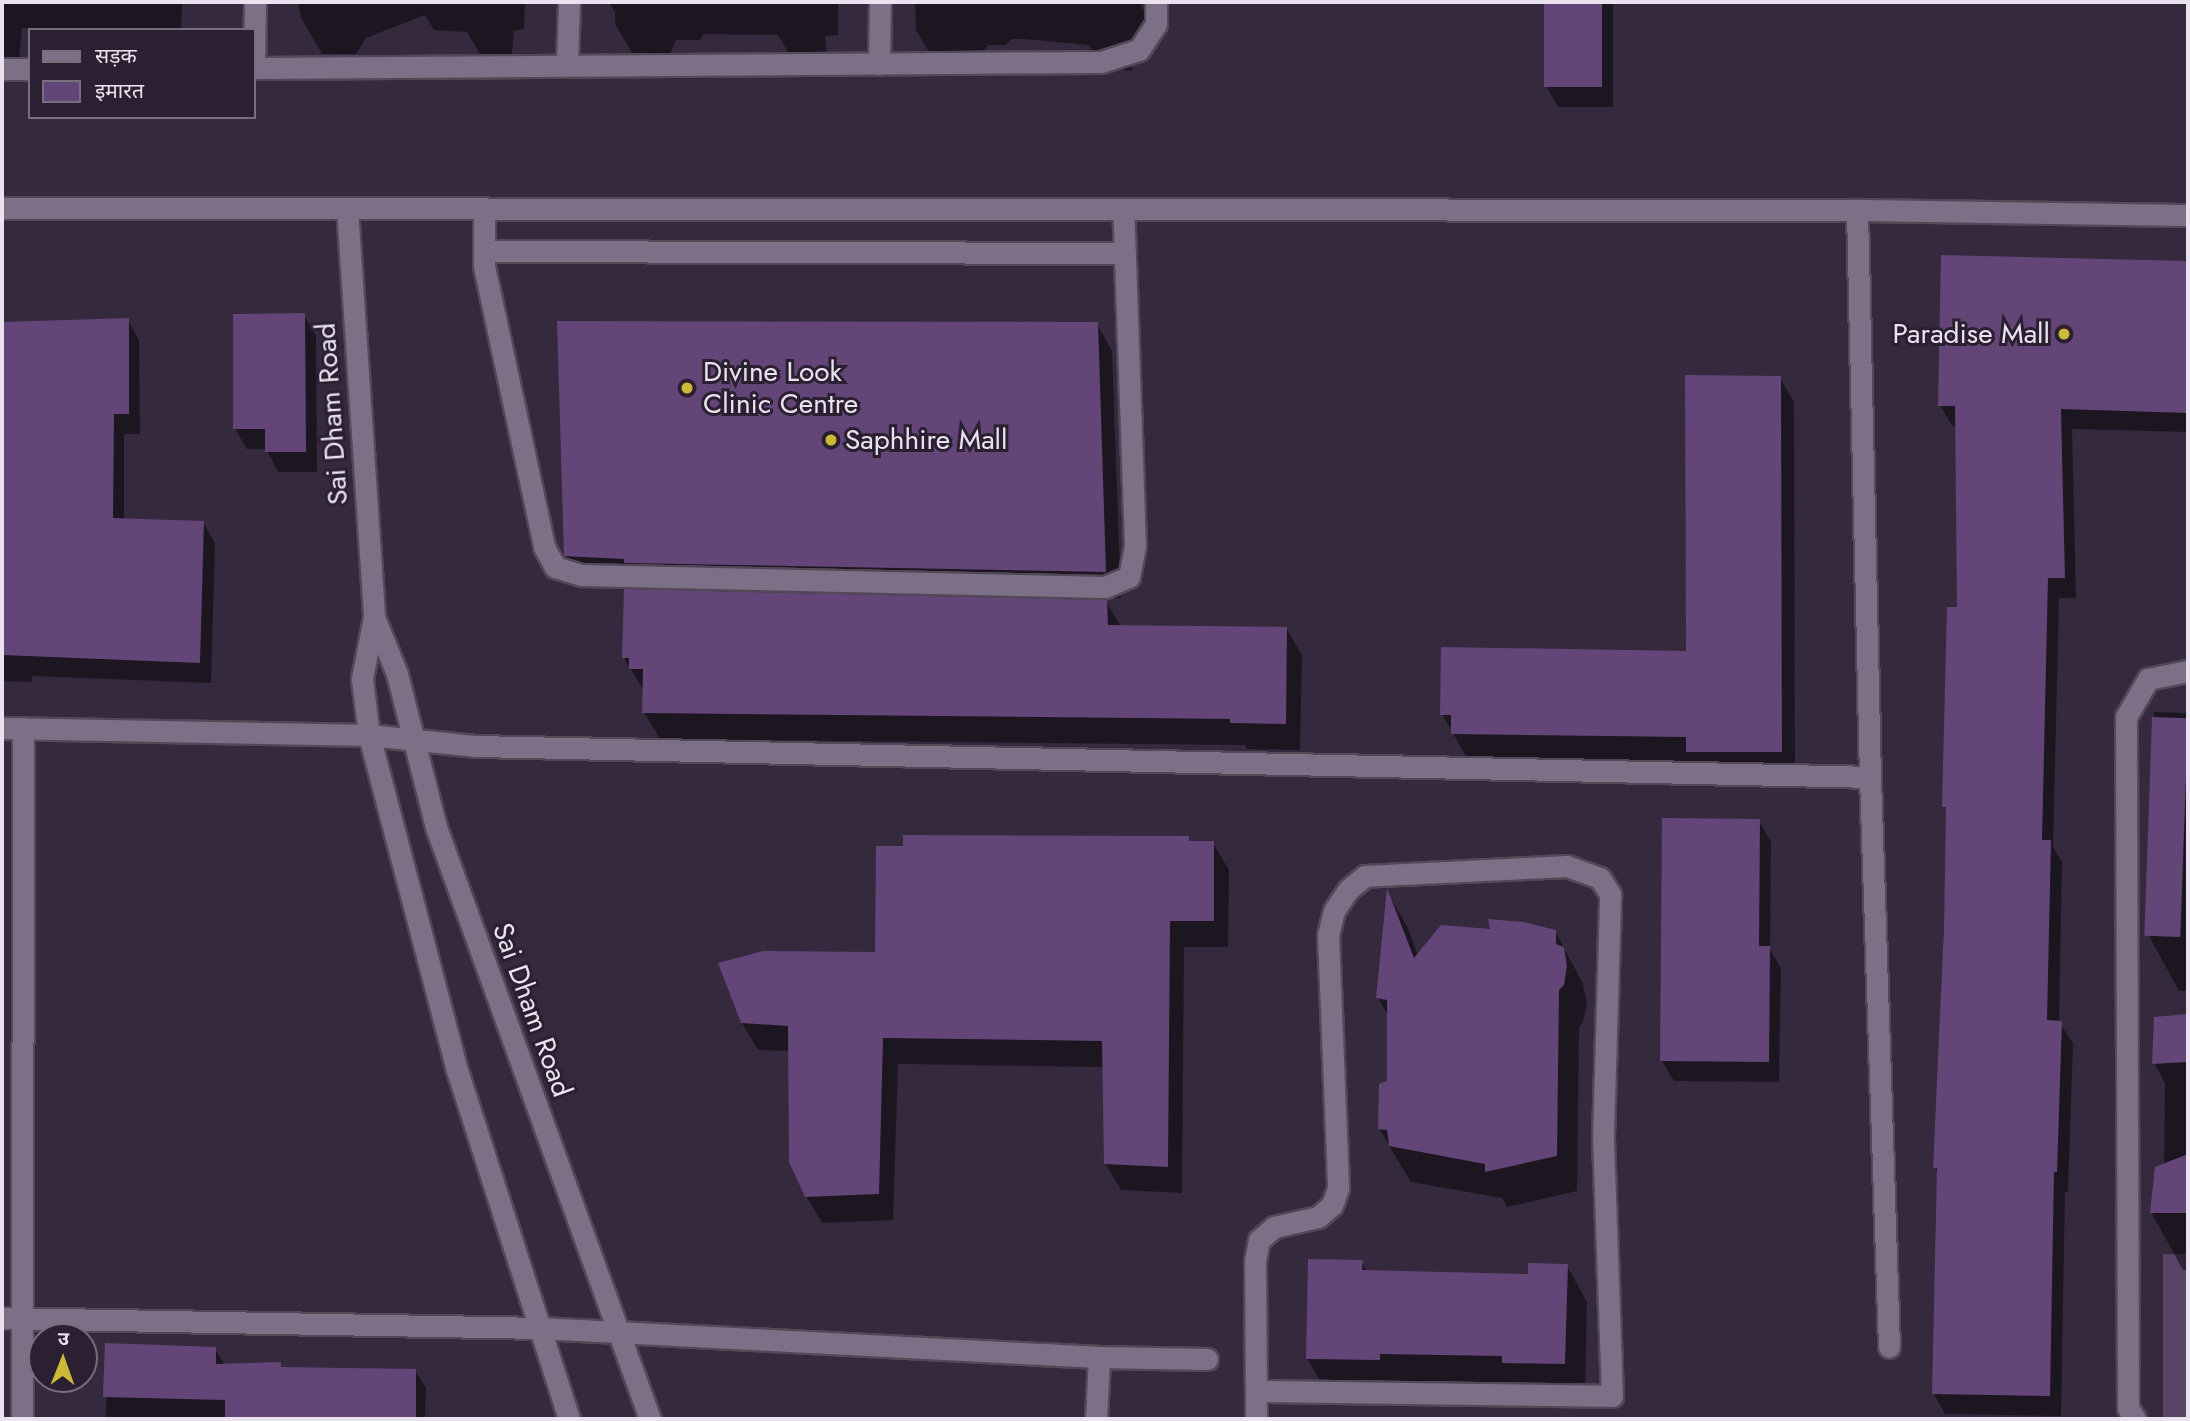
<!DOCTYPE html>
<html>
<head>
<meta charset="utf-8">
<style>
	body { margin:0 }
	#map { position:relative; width:2190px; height:1421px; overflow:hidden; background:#352a3d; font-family:Jost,"Noto Sans Devanagari",sans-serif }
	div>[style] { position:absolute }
	.green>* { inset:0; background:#584467; transform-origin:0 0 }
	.shadow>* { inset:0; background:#0007 }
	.building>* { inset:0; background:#634577; transform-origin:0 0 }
	.roads { filter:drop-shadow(2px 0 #524858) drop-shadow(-2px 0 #524858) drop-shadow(0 2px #524858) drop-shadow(0 -2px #524858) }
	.minor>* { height:21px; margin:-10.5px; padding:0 10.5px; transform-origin:10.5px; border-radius:10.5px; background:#7c7086 }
	.dots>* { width:19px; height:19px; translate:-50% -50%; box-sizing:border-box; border:4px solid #2b2032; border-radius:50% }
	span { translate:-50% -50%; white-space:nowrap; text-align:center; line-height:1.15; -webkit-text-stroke:6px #2b2032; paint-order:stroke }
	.poi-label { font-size:28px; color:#eae3ef }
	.right { translate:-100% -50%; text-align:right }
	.left { translate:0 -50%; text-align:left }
	.street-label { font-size:28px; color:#eae3ef }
	.frame { position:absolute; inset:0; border:4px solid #eae3ef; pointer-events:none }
	.legend { position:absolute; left:28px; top:28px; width:228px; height:91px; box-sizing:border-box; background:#2b2032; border:2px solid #776e7e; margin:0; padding:9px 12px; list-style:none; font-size:21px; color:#eae3ef }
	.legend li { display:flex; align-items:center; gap:14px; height:35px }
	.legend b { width:35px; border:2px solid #776e7e }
	.north { position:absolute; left:28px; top:1323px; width:70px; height:70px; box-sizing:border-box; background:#2b2032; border:2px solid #776e7e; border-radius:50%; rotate:1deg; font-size:19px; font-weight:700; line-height:28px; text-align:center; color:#eae3ef }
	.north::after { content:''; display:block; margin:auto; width:24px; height:32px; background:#cdb938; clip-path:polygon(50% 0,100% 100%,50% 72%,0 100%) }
</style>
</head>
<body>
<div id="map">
	<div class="green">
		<div style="left:2163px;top:1254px;width:25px;height:165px"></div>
	</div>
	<div class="shadow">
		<div style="clip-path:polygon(2px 2px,182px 2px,181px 30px,22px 28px,19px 61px,2px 61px)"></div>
		<div style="clip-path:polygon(298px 2px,525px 2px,524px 29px,514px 31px,512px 55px,480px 54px,467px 32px,434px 30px,425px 15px,366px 38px,356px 54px,322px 54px,301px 18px)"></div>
		<div style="clip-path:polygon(609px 2px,838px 2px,838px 35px,825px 36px,827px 56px,791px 57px,778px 35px,704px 34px,700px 40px,676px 40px,667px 61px,636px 60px,615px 24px,615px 12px)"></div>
		<div style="clip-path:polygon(915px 2px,1139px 2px,1147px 16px,1146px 46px,1131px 44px,1132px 71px,1102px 68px,1089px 45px,1024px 39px,1011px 39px,1006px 45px,988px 45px,973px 66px,937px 66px,916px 30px)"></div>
		<div style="clip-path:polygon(1546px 2px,1613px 2px,1613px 107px,1558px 107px,1546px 86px)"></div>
		<div style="clip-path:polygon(1943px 257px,2188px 263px,2188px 432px,2072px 429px,2076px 598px,2059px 598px,2053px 847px,2062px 862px,2059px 1022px,2073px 1043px,2068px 1192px,2065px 1192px,2061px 1416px,1945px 1414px,1934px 1394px,1939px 1174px,1935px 1167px,1948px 813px,1944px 806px,1959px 609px,1957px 426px,1952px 426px,1940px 405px)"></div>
		<div style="clip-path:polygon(304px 315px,316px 336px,317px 472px,278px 472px,266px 449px,247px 449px,235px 429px)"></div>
		<div style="clip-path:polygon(128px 320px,139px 340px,140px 434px,124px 434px,124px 520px,203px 522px,215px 543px,211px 683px,32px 676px,32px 682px,2px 681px,2px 325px)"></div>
		<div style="clip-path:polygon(1097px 324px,1112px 351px,1121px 598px,1104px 598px,1121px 627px,1286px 628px,1302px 655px,1300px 750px,1247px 749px,1245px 745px,660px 739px,644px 712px,644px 691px,624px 658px,643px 591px,639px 585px,580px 580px,564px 553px)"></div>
		<div style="clip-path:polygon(1780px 378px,1794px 402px,1795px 775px,1702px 776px,1694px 761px,1467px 758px,1442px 714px,1688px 652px)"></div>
		<div style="clip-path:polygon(2154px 712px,2188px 713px,2188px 991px,2179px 991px,2149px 936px)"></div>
		<div style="clip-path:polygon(1759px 821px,1771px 842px,1770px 950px,1781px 968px,1779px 1082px,1674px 1081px,1662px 1061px)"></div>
		<div style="clip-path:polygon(1188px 838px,1191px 843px,1213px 843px,1229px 870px,1228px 947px,1184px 947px,1182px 1193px,1121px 1190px,1106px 1164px,1104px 1067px,898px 1064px,893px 1220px,822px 1223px,806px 1196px,790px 1051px,758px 1050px,742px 1023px,877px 954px)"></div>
		<div style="clip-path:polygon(1388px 894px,1407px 926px,1418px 956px,1492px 930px,1555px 931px,1583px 984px,1587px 1003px,1583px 1022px,1579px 1027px,1577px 1191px,1507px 1207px,1502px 1198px,1411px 1182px,1400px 1164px,1379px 1128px,1388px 1082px,1389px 1017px,1378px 998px)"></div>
		<div style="clip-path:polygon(2188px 1015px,2188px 1270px,2183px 1270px,2151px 1212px,2164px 1166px,2165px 1083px,2154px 1063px,2156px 1019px)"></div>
		<div style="clip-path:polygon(1362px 1262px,1367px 1272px,1530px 1275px,1567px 1266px,1587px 1302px,1585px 1399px,1328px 1394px,1307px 1358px)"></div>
		<div style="clip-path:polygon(107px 1345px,215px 1349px,225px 1365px,280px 1364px,283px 1368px,415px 1371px,426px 1388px,425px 1419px,106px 1419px)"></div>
	</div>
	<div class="building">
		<div style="left:1544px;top:2px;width:58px;height:85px"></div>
		<div style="clip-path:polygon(1941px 255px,2188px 261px,2188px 413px,2061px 409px,2065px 578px,2048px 578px,2042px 840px,2051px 840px,2047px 1020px,2062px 1021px,2057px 1172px,2054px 1172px,2050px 1396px,1932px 1394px,1937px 1168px,1933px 1168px,1944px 926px,1946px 807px,1942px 807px,1947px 607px,1957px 607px,1955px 406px,1938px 406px)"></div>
		<div style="clip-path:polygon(305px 313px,306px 452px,265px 452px,265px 429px,233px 429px,233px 314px)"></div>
		<div style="clip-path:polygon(129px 318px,129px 414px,114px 414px,113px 518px,204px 521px,200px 663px,2px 655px,2px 322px)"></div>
		<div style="clip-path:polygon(557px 321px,1098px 322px,1106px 572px,624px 563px,624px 559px,564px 556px)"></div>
		<div style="clip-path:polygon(1685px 375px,1781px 376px,1782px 752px,1686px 752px,1686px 737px,1451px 734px,1451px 715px,1440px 715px,1441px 647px,1686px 651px)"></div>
		<div style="clip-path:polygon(624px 589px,1107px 600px,1108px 625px,1287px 627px,1286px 724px,1230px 723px,1230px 719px,642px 713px,643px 669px,629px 669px,629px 658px,622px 658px)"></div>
		<div style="left:2152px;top:717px;width:36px;height:219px;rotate:2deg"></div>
		<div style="clip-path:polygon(1662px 818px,1760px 819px,1759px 946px,1770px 946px,1769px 1062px,1660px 1061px)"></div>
		<div style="clip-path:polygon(903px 835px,1189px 836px,1189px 841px,1214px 841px,1214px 921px,1170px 921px,1168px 1167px,1104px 1164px,1102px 1041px,883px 1038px,879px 1194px,805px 1197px,789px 1162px,788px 1026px,741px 1023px,718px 963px,763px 951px,875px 952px,876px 846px,903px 846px)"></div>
		<div style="clip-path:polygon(1387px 888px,1414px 958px,1441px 925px,1490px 929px,1488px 919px,1523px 922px,1556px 930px,1556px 944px,1564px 947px,1567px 966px,1564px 985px,1559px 990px,1557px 1156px,1485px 1172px,1485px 1164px,1389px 1146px,1387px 1130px,1378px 1129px,1379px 1084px,1387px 1081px,1387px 1000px,1376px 998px)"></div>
		<div style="clip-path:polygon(2188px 1014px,2188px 1062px,2152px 1064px,2154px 1017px)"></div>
		<div style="clip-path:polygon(2188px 1154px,2188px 1213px,2150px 1213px,2155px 1167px)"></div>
		<div style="clip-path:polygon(1308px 1259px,1363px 1260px,1362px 1270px,1528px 1274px,1528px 1263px,1568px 1264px,1565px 1364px,1502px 1363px,1502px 1356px,1380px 1354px,1380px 1360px,1306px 1359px)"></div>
		<div style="clip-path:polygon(105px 1343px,216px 1347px,216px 1364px,281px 1362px,281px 1367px,416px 1369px,416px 1419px,225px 1419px,225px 1400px,103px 1397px)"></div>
	</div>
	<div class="roads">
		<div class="minor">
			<div style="left:567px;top:63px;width:61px;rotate:-88.1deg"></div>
			<div style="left:879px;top:64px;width:62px;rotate:-89.1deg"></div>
			<div style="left:254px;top:68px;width:847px;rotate:-0.41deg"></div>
			<div style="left:1101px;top:62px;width:40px;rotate:-18deg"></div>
			<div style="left:1139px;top:50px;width:31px;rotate:-57deg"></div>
			<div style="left:1156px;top:24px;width:22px;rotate:-90deg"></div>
			<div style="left:254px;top:68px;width:66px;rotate:-89.1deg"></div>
			<div style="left:2px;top:69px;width:28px"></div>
			<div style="left:2px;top:208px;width:1855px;rotate:0.06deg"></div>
			<div style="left:1857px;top:210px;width:331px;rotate:0.9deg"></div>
			<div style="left:347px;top:208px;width:410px;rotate:86.2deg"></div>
			<div style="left:374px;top:617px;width:63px;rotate:101deg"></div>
			<div style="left:362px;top:679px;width:56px;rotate:82.9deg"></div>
			<div style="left:369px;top:735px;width:346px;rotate:75.3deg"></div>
			<div style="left:457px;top:1070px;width:367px;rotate:72.2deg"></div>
			<div style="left:484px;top:208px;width:58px;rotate:90deg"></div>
			<div style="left:484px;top:266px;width:287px;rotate:77.9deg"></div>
			<div style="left:544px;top:547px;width:23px;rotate:61deg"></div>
			<div style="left:555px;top:567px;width:28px;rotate:17deg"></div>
			<div style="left:582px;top:575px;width:523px;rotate:1.31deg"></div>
			<div style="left:1105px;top:587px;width:26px;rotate:-23deg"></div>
			<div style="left:1129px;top:577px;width:33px;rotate:-79deg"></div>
			<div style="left:1135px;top:545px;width:336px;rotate:-92deg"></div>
			<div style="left:1857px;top:210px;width:567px;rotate:88.69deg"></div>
			<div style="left:1870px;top:777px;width:570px;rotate:88.09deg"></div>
			<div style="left:484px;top:251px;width:641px;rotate:0.18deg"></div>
			<div style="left:374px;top:617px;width:61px;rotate:68deg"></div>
			<div style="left:397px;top:674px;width:158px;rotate:75.7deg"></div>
			<div style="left:436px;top:827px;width:629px;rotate:70.13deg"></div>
			<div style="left:2px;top:728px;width:367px;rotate:1.1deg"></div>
			<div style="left:369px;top:735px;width:108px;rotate:5.9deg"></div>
			<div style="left:476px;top:746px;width:1394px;rotate:1.27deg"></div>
			<div style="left:2px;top:1318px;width:538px;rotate:1.06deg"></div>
			<div style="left:540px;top:1328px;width:560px;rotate:2.97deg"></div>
			<div style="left:1099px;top:1357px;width:108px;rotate:1.1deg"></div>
			<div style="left:1256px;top:1391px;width:356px;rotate:0.8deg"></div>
			<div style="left:1612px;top:1396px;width:259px;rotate:-92deg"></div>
			<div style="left:1603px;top:1137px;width:243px;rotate:-88.3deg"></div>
			<div style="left:1610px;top:894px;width:19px;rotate:-122deg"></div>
			<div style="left:1600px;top:878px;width:35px;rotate:-160deg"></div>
			<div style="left:1567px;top:866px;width:202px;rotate:177.2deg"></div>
			<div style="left:1365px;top:876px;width:22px;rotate:141deg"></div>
			<div style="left:1348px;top:890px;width:25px;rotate:124deg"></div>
			<div style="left:1334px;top:911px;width:25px;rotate:104deg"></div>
			<div style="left:1328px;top:935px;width:253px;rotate:87.7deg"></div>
			<div style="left:1338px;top:1188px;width:18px;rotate:109deg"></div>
			<div style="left:1332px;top:1205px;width:18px;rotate:139deg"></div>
			<div style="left:1318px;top:1217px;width:45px;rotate:167.2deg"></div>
			<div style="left:1274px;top:1227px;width:20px;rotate:139deg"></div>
			<div style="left:1259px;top:1240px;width:20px;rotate:101deg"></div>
			<div style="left:1255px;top:1260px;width:131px;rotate:89.6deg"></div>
			<div style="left:1256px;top:1391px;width:28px;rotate:90deg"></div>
			<div style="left:22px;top:1419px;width:691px;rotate:-89.92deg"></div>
			<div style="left:1096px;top:1419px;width:62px;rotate:-87.2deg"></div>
			<div style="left:2135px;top:1419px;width:13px;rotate:-122deg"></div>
			<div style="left:2128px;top:1408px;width:691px;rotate:-90.17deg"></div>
			<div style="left:2126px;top:717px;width:44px;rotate:-59.9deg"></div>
			<div style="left:2148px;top:679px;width:41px;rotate:-11.3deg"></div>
		</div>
	</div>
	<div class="dots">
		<div style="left:2064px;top:334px;background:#cdb938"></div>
		<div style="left:687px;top:388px;background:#cdb938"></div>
		<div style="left:831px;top:440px;background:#cdb938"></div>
	</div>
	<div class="poi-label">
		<span class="right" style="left:2050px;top:334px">Paradise Mall</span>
		<span class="left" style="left:703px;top:388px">Divine Look<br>Clinic Centre</span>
		<span class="left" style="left:845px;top:440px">Saphhire Mall</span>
	</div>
	<div class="street-label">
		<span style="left:332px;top:414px;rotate:-94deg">Sai Dham Road</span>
		<span style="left:532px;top:1010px;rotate:70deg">Sai Dham Road</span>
	</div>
	<div class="frame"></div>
	<ul class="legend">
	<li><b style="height:9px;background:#7c7086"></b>सड़क</li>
	<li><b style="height:19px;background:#634577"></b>इमारत</li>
	</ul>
	<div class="north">उ</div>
</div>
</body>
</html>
